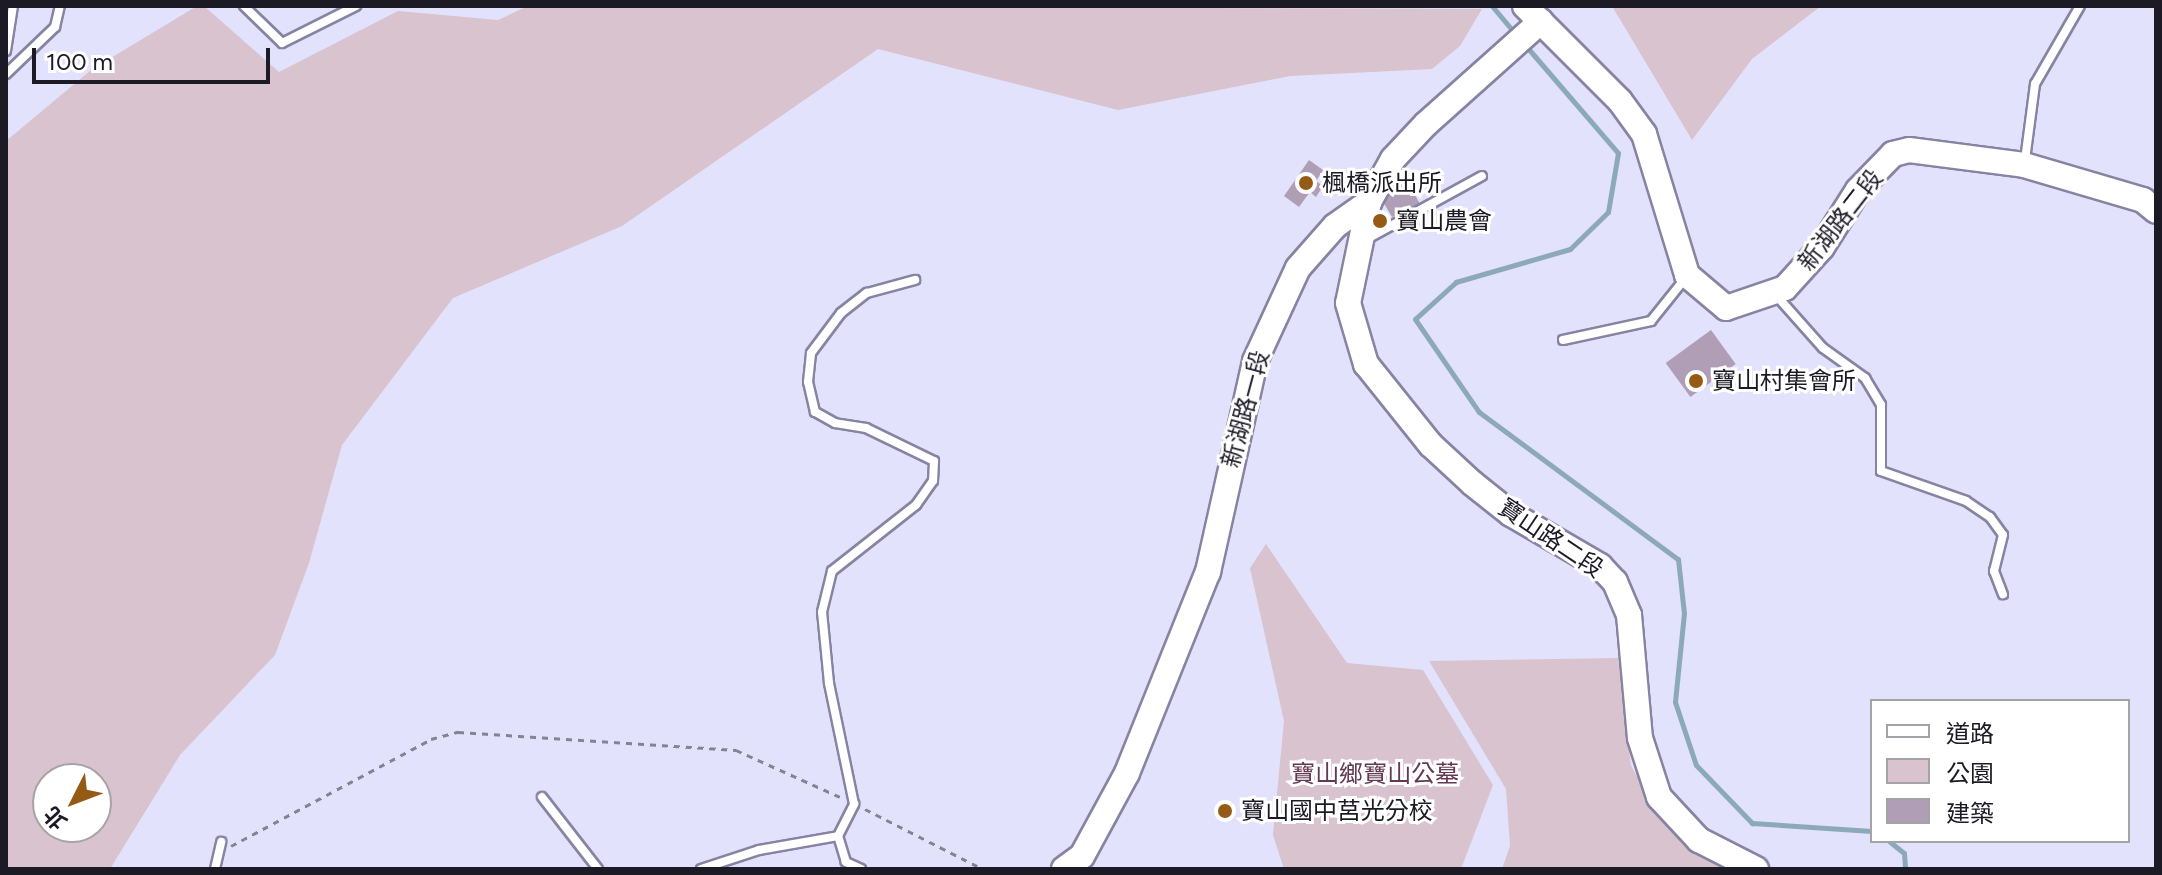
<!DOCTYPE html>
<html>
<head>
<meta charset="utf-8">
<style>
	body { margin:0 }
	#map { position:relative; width:2162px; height:875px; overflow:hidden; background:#e3e2fc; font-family:Figtree,"Noto Sans TC",sans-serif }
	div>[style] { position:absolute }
	.green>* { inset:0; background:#d8c3ce }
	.stream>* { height:5px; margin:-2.5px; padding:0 2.5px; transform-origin:2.5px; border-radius:2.5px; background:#8ca9ba }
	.building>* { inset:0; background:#b09eb7; transform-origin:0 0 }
	.path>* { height:3px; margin-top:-1.5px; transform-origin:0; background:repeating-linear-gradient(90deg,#848395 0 6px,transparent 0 12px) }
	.roads { filter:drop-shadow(2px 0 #8684a2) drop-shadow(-2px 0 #8684a2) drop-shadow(0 2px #8684a2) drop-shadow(0 -2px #8684a2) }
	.lane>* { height:8px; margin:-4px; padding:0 4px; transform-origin:4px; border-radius:4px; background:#fff }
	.secondary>* { height:24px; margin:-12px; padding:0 12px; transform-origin:12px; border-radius:12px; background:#fff }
	.dots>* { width:22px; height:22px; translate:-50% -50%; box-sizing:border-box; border:4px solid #fff; border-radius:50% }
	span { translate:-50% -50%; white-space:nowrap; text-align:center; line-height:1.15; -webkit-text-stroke:6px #fff; paint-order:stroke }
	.poi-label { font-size:24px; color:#1b1a25 }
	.left { translate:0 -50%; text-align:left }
	.street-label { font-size:24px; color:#1b1a25 }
	.park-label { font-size:24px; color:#633953 }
	.frame { position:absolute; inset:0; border:8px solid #1b1a25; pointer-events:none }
	.legend { position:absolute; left:1870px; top:699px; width:260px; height:144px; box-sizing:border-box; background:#fff; border:2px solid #a4a3a8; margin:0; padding:10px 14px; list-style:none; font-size:24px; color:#1b1a25 }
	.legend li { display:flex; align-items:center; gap:16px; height:40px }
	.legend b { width:40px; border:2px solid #a4a3a8 }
	.north { position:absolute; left:32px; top:763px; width:80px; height:80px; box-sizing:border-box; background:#fff; border:2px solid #a4a3a8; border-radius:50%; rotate:228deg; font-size:22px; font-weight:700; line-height:32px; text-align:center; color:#1b1a25 }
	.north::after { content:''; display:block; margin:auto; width:28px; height:36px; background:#945a16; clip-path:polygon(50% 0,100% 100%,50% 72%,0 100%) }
	.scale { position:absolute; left:32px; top:48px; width:238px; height:36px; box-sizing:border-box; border:4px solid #1b1a25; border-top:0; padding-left:10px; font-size:24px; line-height:28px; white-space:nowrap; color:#1b1a25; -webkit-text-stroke:6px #fff; paint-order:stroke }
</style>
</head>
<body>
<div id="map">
	<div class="green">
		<div style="clip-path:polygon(evenodd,197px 6px,204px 6px,279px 72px,398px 11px,498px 20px,528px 6px,1482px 9px,1460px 46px,1432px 69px,1290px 76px,1118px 110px,878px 49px,622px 226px,453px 298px,342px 445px,309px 563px,275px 655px,180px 755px,110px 869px,6px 869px,6px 141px,91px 70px,197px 6px,48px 779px,96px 779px,96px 827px,48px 827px,48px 779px)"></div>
		<div style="clip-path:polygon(1612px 6px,1821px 6px,1752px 59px,1692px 140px)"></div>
		<div style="clip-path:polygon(1266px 544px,1347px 663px,1423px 670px,1493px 785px,1461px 869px,1284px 869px,1273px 835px,1284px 721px,1250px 568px)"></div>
		<div style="clip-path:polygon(1619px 658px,1631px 766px,1668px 827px,1725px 869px,1502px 869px,1510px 846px,1506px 789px,1429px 661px)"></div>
	</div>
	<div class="stream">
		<div style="left:1492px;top:6px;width:39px;rotate:50deg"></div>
		<div style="left:1526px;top:46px;width:141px;rotate:49.3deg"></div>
		<div style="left:1618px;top:153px;width:60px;rotate:99.6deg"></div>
		<div style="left:1608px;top:212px;width:53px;rotate:135.8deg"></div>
		<div style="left:1570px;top:249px;width:119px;rotate:163.9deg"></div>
		<div style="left:1456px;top:282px;width:55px;rotate:137.9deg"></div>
		<div style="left:1415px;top:319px;width:113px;rotate:55.5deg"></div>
		<div style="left:1479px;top:412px;width:247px;rotate:36.5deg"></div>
		<div style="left:1678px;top:559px;width:54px;rotate:83.7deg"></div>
		<div style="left:1684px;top:613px;width:89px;rotate:95.8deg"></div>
		<div style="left:1675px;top:702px;width:66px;rotate:71.6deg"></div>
		<div style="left:1696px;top:765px;width:81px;rotate:46deg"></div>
		<div style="left:1752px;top:823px;width:120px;rotate:3.8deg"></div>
		<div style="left:1889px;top:841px;width:19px;rotate:39deg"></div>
		<div style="left:1904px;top:853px;width:16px;rotate:86deg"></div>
	</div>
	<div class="building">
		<div style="clip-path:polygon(1309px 160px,1323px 170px,1316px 181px,1323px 186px,1316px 197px,1310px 192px,1299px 207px,1284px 196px)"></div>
		<div style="clip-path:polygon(1408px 182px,1420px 204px,1392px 217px,1382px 200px,1388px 190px)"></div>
		<div style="left:1711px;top:330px;width:42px;height:56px;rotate:54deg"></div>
	</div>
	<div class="path">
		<div style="left:865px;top:809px;width:132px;rotate:27deg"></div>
		<div style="left:231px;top:846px;width:227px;rotate:-28.1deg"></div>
		<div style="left:431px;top:739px;width:28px;rotate:-15deg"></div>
		<div style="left:458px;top:732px;width:279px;rotate:3.7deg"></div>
		<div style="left:736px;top:750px;width:114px;rotate:24.3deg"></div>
	</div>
	<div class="roads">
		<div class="lane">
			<div style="left:244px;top:6px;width:53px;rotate:44.2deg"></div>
			<div style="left:282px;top:43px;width:83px;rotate:-26.6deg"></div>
			<div style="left:6px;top:51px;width:46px;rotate:-81.2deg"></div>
			<div style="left:6px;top:74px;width:68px;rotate:-43.8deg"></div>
			<div style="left:55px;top:27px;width:22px;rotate:-77deg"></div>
			<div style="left:2025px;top:160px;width:77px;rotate:-82.5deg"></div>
			<div style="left:2035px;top:84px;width:90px;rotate:-60deg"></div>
			<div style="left:1367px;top:239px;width:131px;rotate:-28.7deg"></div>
			<div style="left:1775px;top:294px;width:72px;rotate:48.4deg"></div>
			<div style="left:1823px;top:348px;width:52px;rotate:35.5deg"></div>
			<div style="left:1865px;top:378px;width:31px;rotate:59deg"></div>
			<div style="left:1881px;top:405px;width:66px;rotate:90deg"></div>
			<div style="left:1881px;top:471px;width:90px;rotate:19.4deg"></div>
			<div style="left:1966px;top:501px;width:29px;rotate:34deg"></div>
			<div style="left:1990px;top:517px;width:22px;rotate:54deg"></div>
			<div style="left:2003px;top:535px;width:37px;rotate:104deg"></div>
			<div style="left:1994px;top:571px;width:25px;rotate:69deg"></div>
			<div style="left:1563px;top:340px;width:90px;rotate:-12.2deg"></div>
			<div style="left:1651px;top:321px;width:58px;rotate:-51.3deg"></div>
			<div style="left:542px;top:797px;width:91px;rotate:52.1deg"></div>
			<div style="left:215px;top:869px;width:28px;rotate:-77deg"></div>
			<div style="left:701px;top:869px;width:61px;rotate:-18.1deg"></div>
			<div style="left:759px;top:850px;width:80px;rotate:-10deg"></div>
			<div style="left:861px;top:869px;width:17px;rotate:-155deg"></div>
			<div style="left:846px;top:862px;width:27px;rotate:-107deg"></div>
			<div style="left:838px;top:836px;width:36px;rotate:-63deg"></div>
			<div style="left:854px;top:804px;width:124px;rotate:-101.7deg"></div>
			<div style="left:829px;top:683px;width:71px;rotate:-95.6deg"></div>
			<div style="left:822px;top:612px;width:42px;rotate:-76.3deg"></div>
			<div style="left:832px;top:571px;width:107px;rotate:-38.2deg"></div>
			<div style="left:916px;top:505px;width:29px;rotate:-55deg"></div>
			<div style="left:933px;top:481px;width:20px;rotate:-87deg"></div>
			<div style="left:934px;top:461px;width:76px;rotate:-154.1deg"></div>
			<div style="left:866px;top:428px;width:31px;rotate:-171deg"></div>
			<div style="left:835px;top:423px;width:23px;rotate:-151deg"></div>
			<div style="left:815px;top:412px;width:31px;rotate:-103deg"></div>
			<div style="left:808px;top:382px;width:29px;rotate:-84deg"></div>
			<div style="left:811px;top:353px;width:50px;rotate:-53.1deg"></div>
			<div style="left:841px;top:313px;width:33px;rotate:-38deg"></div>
			<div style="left:867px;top:293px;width:50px;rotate:-15.2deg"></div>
		</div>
		<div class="secondary">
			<div style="left:1525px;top:6px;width:134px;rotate:45deg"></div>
			<div style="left:1620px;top:101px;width:41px;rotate:54deg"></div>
			<div style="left:1644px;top:134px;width:147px;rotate:73deg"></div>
			<div style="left:1687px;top:275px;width:51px;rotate:40.2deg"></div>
			<div style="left:1726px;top:308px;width:62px;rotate:-18.7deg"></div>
			<div style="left:1785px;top:288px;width:55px;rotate:-47.9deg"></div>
			<div style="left:1822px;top:247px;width:67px;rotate:-57.7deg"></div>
			<div style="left:1858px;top:190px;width:50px;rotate:-45.8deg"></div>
			<div style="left:1893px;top:154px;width:16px;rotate:-14deg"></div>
			<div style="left:1909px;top:150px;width:116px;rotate:7.4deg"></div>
			<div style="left:2024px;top:165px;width:124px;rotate:16.4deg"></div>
			<div style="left:2143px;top:200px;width:17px;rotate:40deg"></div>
			<div style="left:1369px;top:202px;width:103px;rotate:101.7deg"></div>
			<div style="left:1348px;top:303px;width:64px;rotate:73.6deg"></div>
			<div style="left:1366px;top:364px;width:104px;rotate:51.3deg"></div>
			<div style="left:1431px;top:445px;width:56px;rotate:42.8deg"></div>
			<div style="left:1472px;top:483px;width:50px;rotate:38.5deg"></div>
			<div style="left:1511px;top:514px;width:103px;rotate:30.3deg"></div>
			<div style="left:1600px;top:566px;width:22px;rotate:47deg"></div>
			<div style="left:1615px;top:582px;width:36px;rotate:67deg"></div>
			<div style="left:1629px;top:615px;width:123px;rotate:84.9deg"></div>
			<div style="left:1640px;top:738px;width:62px;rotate:72.1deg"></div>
			<div style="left:1659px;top:797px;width:59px;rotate:47.1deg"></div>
			<div style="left:1699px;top:840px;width:64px;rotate:27deg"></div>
			<div style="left:1064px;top:869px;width:22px;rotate:-36deg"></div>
			<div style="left:1082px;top:856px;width:94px;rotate:-61.5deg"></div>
			<div style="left:1127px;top:773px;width:217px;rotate:-68.1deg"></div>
			<div style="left:1208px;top:572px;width:216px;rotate:-77.4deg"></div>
			<div style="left:1255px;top:361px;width:102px;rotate:-65.2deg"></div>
			<div style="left:1298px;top:268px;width:56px;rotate:-48.6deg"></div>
			<div style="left:1335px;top:226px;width:42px;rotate:-35.2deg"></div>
			<div style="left:1369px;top:202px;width:49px;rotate:-60.8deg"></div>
			<div style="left:1393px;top:159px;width:48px;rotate:-46.7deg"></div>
			<div style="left:1426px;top:124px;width:154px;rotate:-41.8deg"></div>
		</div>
	</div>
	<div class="dots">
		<div style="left:1306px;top:183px;background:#945a16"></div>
		<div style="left:1380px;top:221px;background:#945a16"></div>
		<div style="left:1696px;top:381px;background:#945a16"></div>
		<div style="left:1225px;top:811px;background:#945a16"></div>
	</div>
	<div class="poi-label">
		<span class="left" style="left:1322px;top:183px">楓橋派出所</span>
		<span class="left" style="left:1396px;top:221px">寶山農會</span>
		<span class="left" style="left:1712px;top:381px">寶山村集會所</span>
		<span class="left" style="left:1241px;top:811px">寶山國中莒光分校</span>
	</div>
	<div class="street-label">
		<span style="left:1840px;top:220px;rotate:-52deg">新湖路二段</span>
		<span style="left:1245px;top:409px;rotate:-75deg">新湖路一段</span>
		<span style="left:1551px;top:538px;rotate:34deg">寶山路二段</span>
	</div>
	<div class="park-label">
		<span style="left:1375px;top:774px">寶山鄉寶山公墓</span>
	</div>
	<div class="frame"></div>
	<ul class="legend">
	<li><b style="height:10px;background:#fff"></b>道路</li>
	<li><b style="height:22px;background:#d8c3ce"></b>公園</li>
	<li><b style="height:22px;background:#b09eb7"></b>建築</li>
	</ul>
	<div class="north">北</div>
	<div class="scale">100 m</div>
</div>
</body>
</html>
